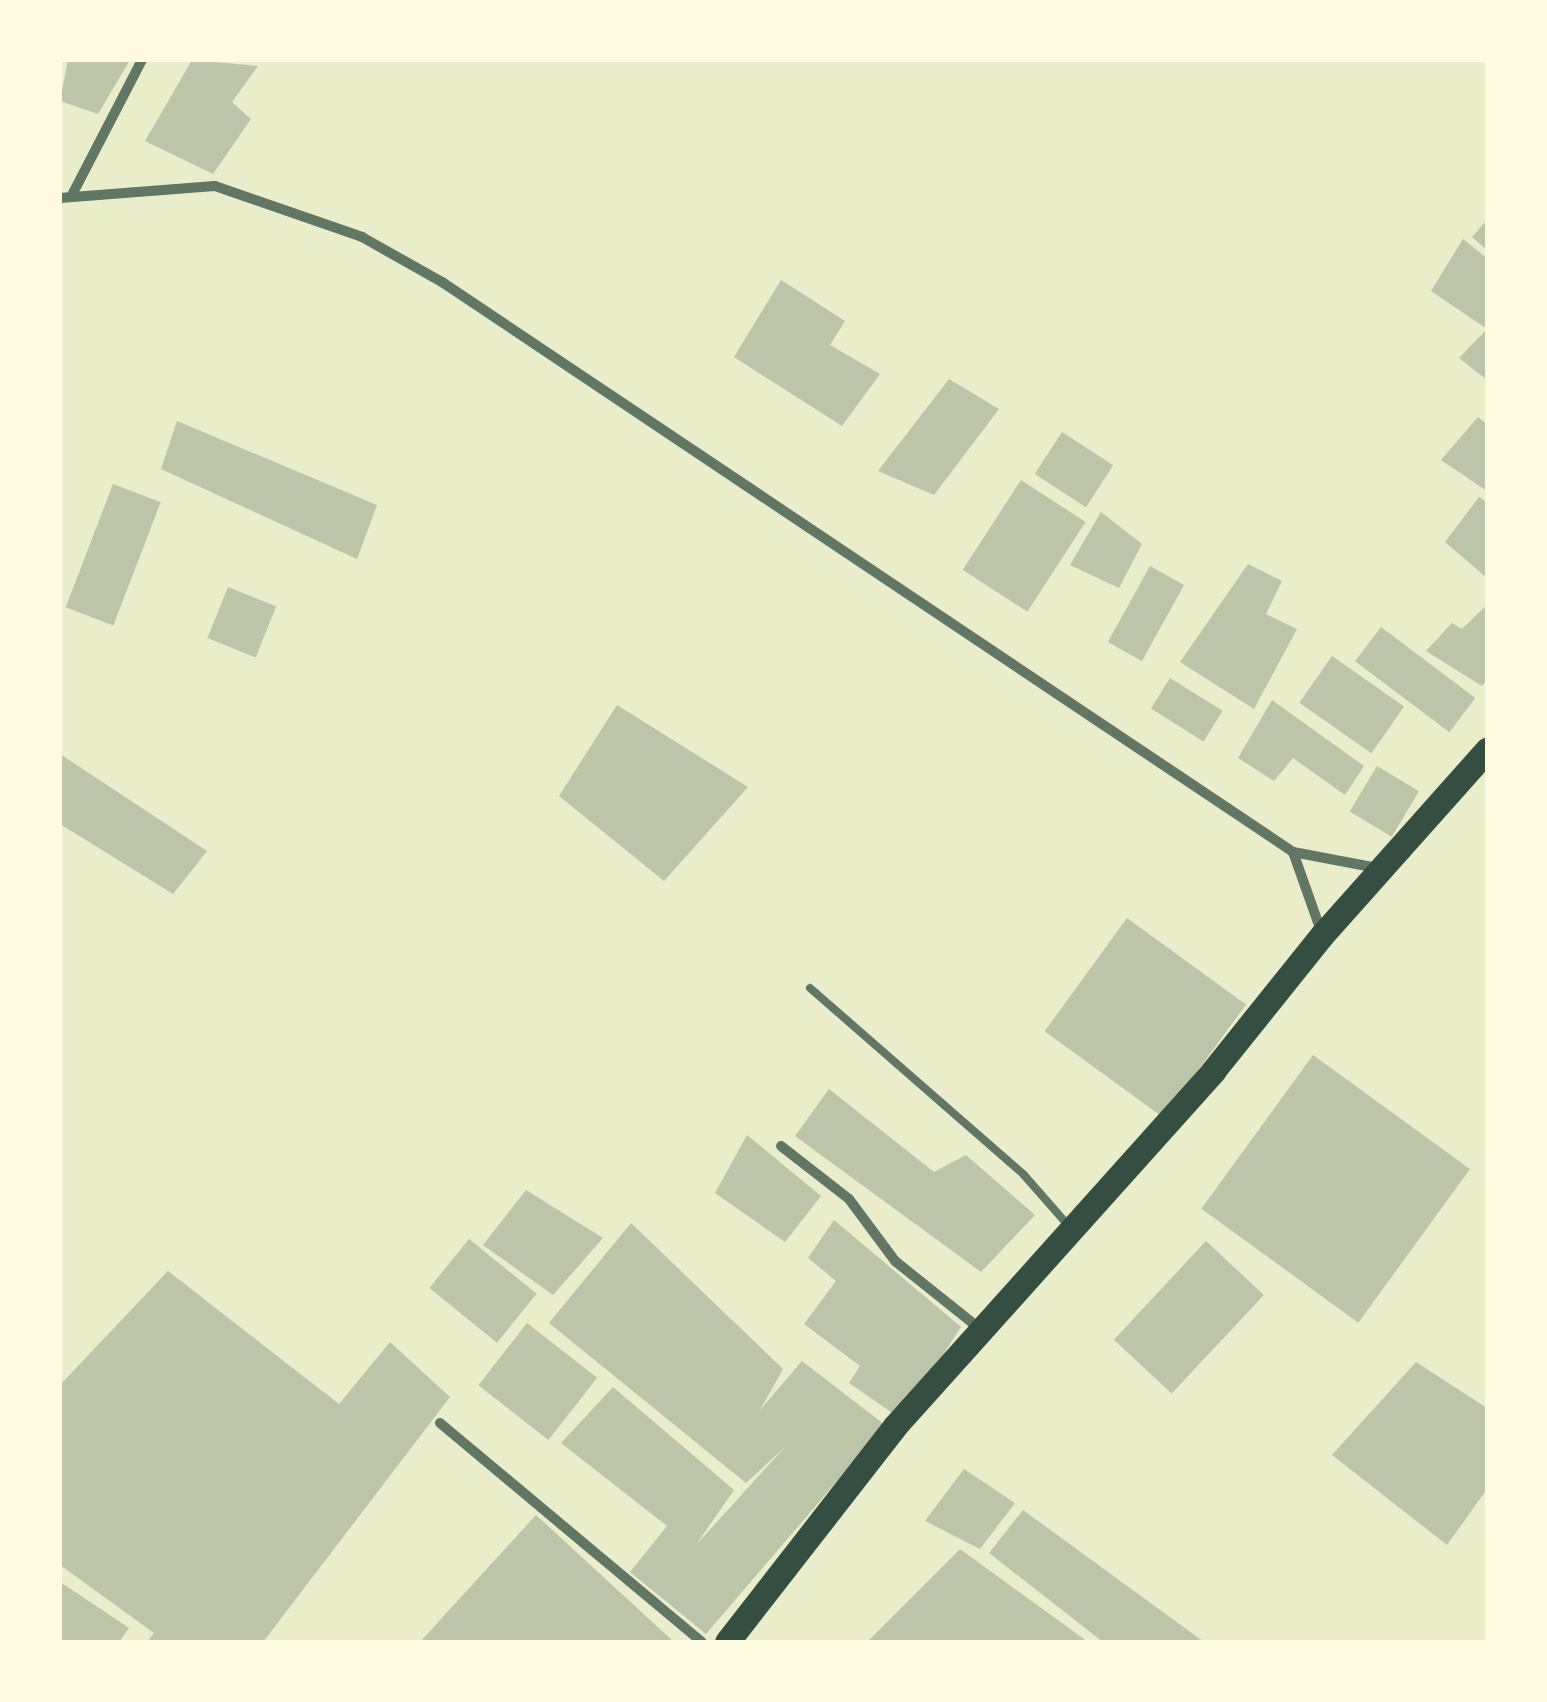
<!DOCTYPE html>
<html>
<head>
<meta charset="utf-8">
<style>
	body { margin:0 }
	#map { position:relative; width:1547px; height:1702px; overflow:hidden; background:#e9edc9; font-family:Montserrat,sans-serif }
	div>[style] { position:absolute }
	.building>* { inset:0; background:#bcc5a7; transform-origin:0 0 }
	.service>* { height:8px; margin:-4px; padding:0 4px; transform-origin:4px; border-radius:4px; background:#617663 }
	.minor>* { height:10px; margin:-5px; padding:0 5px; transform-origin:5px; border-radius:5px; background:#617663 }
	.primary>* { height:25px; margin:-12.5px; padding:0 12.5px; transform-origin:12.5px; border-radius:12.5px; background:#344e41 }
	span { translate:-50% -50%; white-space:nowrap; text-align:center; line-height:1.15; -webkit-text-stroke:10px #fefae0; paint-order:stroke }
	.frame { position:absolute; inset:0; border:62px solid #fefae0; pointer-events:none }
</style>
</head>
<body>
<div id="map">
	<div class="building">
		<div style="clip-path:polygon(68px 60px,130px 60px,98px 114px,60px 101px)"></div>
		<div style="clip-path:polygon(192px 60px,258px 66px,232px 102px,251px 119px,213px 174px,145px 141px)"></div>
		<div style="clip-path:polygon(1487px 220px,1487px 250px,1472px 237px)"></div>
		<div style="clip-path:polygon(1463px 239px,1487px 258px,1487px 329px,1431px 291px)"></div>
		<div style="clip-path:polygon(781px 280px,845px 321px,830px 345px,880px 374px,842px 426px,734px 357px)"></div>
		<div style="clip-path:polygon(1487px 329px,1487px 380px,1459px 358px)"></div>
		<div style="clip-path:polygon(949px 379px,999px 409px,934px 495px,878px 471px)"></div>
		<div style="clip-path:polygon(1478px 417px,1487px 424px,1487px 491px,1441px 460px)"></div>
		<div style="clip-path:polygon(177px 421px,377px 505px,357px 559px,161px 469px)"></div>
		<div style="left:1062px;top:432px;width:61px;height:50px;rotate:33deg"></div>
		<div style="left:1021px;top:480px;width:77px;height:107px;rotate:33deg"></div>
		<div style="left:113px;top:484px;width:51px;height:132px;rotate:21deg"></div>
		<div style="clip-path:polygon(1479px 497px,1487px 502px,1487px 578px,1445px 542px)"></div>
		<div style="clip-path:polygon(1101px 512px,1142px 544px,1119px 588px,1070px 565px)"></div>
		<div style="clip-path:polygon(1248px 564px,1282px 581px,1266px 614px,1297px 629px,1254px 709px,1180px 662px)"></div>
		<div style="left:1150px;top:566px;width:39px;height:87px;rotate:29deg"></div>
		<div style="left:228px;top:587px;width:52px;height:55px;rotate:22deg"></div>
		<div style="clip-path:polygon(1487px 605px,1487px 680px,1482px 686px,1426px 651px,1452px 623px,1462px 629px)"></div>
		<div style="left:1381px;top:627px;width:118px;height:43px;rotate:37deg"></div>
		<div style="left:1332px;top:656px;width:88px;height:57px;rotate:35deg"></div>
		<div style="left:1170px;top:678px;width:62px;height:36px;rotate:32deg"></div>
		<div style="clip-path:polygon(1272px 700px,1364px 766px,1345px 795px,1293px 758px,1274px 781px,1238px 758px)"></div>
		<div style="clip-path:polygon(617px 705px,748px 787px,664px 881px,559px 796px)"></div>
		<div style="clip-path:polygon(60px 754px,207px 851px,173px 894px,60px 824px)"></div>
		<div style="left:1377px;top:766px;width:49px;height:53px;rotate:31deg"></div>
		<div style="left:1127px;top:918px;width:147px;height:140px;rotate:36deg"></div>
		<div style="left:1313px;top:1055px;width:194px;height:190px;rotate:36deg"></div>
		<div style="clip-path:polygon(829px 1089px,934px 1172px,966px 1155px,1035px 1215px,981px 1272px,795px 1136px)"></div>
		<div style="clip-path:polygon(747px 1135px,821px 1196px,785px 1242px,715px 1193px)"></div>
		<div style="clip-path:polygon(526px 1190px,603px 1238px,553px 1295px,483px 1245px)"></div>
		<div style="clip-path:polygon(834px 1220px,961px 1327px,901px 1419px,849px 1383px,860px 1366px,804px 1324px,836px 1281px,808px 1258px)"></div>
		<div style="clip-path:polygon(631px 1223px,783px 1369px,760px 1410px,802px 1361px,885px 1425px,706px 1634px,630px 1572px,667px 1526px,561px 1443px,613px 1387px,734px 1490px,696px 1545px,785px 1447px,746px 1483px,549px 1323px)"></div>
		<div style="left:469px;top:1239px;width:87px;height:63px;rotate:39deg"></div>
		<div style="left:1206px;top:1241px;width:79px;height:135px;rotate:43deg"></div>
		<div style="clip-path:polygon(168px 1271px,339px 1404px,390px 1342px,450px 1397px,263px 1642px,147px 1642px,154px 1633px,60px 1565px,60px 1385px)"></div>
		<div style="left:527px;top:1323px;width:89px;height:79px;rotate:38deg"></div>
		<div style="clip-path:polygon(1416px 1362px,1487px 1408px,1487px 1489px,1447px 1545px,1332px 1455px)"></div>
		<div style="clip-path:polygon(964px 1469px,1015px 1503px,980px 1549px,925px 1521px)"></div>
		<div style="clip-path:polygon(1023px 1510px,1204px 1642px,1103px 1642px,989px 1553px)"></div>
		<div style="clip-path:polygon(536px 1515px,674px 1642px,420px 1642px)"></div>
		<div style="clip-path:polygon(960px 1549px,1088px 1642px,867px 1642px)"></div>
		<div style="clip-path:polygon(60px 1582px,129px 1628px,119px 1642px,60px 1642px)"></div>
	</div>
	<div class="service">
		<div style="left:810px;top:988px;width:284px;rotate:41.1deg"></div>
		<div style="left:1024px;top:1175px;width:65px;rotate:48.7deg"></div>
	</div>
	<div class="minor">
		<div style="left:72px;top:195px;width:152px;rotate:-62.6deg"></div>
		<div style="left:60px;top:198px;width:155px;rotate:-4.4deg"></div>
		<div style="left:215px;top:186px;width:156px;rotate:19.1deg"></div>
		<div style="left:362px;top:237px;width:92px;rotate:29.4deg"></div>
		<div style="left:442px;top:282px;width:1024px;rotate:33.81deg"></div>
		<div style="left:1293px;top:852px;width:86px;rotate:10.7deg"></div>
		<div style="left:1293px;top:852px;width:84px;rotate:70.5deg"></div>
		<div style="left:781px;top:1146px;width:86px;rotate:37.9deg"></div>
		<div style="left:849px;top:1199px;width:77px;rotate:53.4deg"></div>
		<div style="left:895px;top:1261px;width:107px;rotate:38.6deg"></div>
		<div style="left:440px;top:1423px;width:341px;rotate:39.9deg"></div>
	</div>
	<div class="primary">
		<div style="left:727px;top:1642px;width:274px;rotate:-52.1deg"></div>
		<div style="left:895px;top:1426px;width:477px;rotate:-48.1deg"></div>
		<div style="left:1213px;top:1071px;width:174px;rotate:-51.3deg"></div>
		<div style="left:1322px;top:935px;width:248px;rotate:-48.3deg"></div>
	</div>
	<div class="frame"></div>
</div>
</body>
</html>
